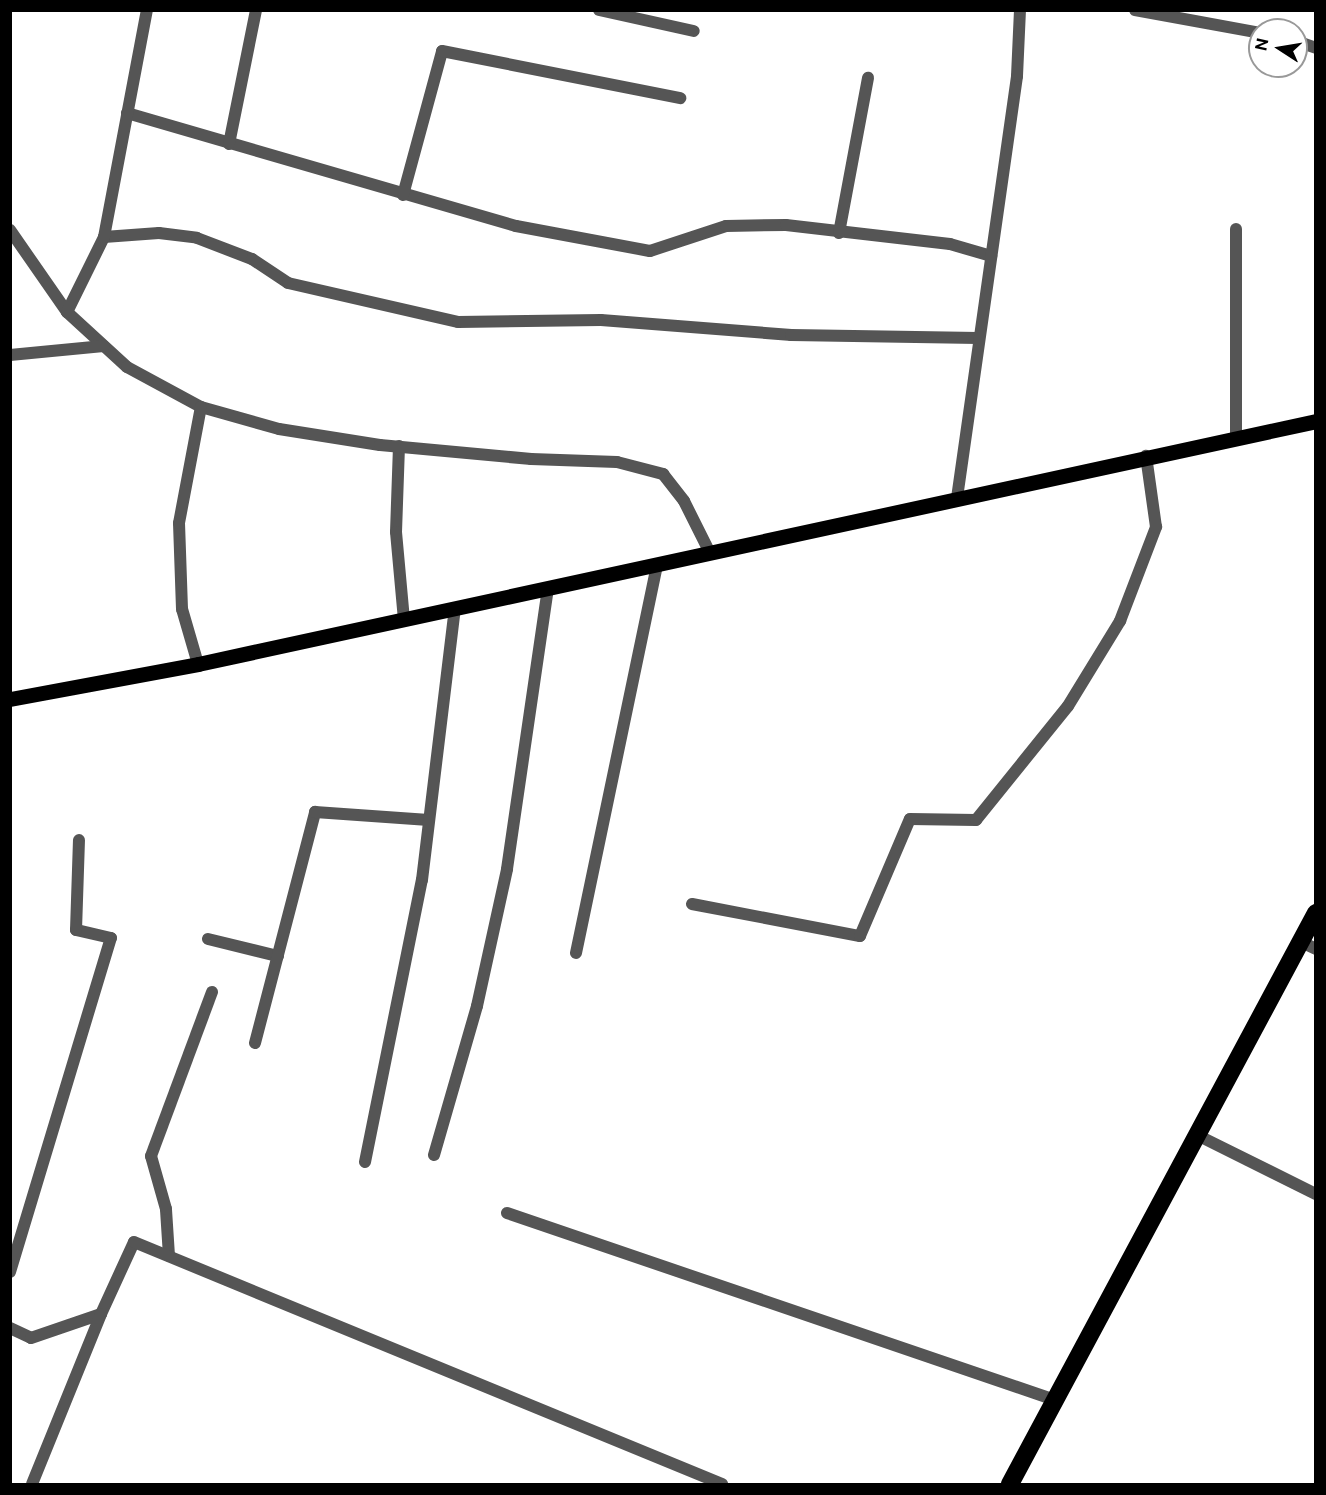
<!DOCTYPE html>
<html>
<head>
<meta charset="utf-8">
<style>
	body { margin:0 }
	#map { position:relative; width:1326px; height:1495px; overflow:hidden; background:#fff; font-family:"Public Sans",sans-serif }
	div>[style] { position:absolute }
	.lane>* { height:12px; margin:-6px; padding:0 6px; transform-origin:6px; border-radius:6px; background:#555 }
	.street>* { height:12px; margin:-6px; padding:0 6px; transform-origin:6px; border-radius:6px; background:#555 }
	.primary>* { height:15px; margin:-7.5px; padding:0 7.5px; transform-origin:7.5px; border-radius:7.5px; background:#000 }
	.highway>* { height:18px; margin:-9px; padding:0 9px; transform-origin:9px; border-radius:9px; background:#000 }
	span { translate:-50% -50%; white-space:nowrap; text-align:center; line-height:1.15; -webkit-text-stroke:5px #fff; paint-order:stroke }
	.frame { position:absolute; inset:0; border:12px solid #000; pointer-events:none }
	.north { position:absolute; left:1248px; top:18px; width:60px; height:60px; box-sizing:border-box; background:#fff; border:2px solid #999; border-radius:50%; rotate:282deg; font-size:16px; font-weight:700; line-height:24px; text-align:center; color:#000 }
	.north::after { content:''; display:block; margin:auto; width:21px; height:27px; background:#000; clip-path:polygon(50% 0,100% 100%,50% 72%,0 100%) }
</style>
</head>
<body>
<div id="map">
	<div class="lane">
		<div style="left:399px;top:446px;width:86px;rotate:92deg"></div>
		<div style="left:396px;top:532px;width:88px;rotate:84.8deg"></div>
		<div style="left:169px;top:1256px;width:47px;rotate:-93.7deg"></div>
		<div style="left:166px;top:1209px;width:55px;rotate:-105.8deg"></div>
		<div style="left:151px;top:1156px;width:175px;rotate:-69.6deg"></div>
	</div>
	<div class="street">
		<div style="left:599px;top:10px;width:97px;rotate:12.5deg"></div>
		<div style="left:1135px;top:10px;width:127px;rotate:10.4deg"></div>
		<div style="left:1296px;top:41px;width:21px;rotate:19deg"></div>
		<div style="left:127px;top:113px;width:405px;rotate:16.2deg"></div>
		<div style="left:516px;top:226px;width:136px;rotate:10.6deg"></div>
		<div style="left:650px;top:251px;width:80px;rotate:-18.2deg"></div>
		<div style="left:726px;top:226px;width:60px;rotate:-1deg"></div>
		<div style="left:786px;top:225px;width:165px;rotate:6.6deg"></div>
		<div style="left:950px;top:244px;width:43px;rotate:16.3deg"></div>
		<div style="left:229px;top:144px;width:137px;rotate:-78.6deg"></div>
		<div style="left:403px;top:195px;width:149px;rotate:-74.8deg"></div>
		<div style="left:442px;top:51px;width:243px;rotate:11.2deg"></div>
		<div style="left:10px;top:230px;width:100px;rotate:55.2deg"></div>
		<div style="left:67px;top:312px;width:81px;rotate:42.5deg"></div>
		<div style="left:127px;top:367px;width:84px;rotate:28.4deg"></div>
		<div style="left:201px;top:407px;width:81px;rotate:15.8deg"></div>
		<div style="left:279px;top:429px;width:102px;rotate:9deg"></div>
		<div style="left:380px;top:445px;width:152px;rotate:5.3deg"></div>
		<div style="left:531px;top:459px;width:86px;rotate:2deg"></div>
		<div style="left:617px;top:462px;width:48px;rotate:14.6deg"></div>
		<div style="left:663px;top:474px;width:34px;rotate:52deg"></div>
		<div style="left:684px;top:501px;width:56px;rotate:63.4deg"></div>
		<div style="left:839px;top:233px;width:158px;rotate:-79.4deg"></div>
		<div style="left:104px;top:237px;width:55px;rotate:-4.2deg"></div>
		<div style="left:159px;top:233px;width:38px;rotate:7deg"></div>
		<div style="left:197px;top:238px;width:59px;rotate:20.9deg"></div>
		<div style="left:252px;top:259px;width:43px;rotate:33.7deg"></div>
		<div style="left:288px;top:283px;width:174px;rotate:12.9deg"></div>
		<div style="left:458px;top:322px;width:143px;rotate:-0.8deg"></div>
		<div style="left:601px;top:320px;width:191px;rotate:4.5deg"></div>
		<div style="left:791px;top:335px;width:187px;rotate:0.9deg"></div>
		<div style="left:67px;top:312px;width:84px;rotate:-63.7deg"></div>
		<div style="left:104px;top:237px;width:231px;rotate:-79.3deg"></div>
		<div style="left:10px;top:355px;width:94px;rotate:-5.5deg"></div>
		<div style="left:1236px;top:437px;width:208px;rotate:-90deg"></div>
		<div style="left:957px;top:498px;width:426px;rotate:-81.9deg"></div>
		<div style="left:1017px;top:76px;width:66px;rotate:-87.4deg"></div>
		<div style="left:198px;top:664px;width:57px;rotate:-106.2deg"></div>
		<div style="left:182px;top:609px;width:86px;rotate:-92deg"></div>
		<div style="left:179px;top:523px;width:118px;rotate:-79.3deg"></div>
		<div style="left:692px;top:904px;width:171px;rotate:10.8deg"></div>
		<div style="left:860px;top:936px;width:127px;rotate:-66.9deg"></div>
		<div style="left:910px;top:819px;width:66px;rotate:0.9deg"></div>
		<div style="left:976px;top:820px;width:146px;rotate:-51.1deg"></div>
		<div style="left:1068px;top:706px;width:100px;rotate:-58.5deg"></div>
		<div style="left:1120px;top:621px;width:101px;rotate:-69deg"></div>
		<div style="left:1156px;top:527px;width:72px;rotate:-98deg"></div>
		<div style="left:208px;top:939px;width:72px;rotate:13.7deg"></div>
		<div style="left:1299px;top:941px;width:19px;rotate:25deg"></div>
		<div style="left:576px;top:953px;width:395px;rotate:-78.2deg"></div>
		<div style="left:255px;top:1043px;width:239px;rotate:-75.4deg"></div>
		<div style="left:315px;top:812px;width:114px;rotate:4deg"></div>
		<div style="left:1195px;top:1134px;width:135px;rotate:26.4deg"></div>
		<div style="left:434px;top:1155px;width:155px;rotate:-73.9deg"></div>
		<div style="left:477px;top:1006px;width:140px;rotate:-77.6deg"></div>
		<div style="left:507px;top:869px;width:283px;rotate:-81.7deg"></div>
		<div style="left:365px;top:1162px;width:288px;rotate:-78.6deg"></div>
		<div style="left:422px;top:880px;width:273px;rotate:-83.1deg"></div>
		<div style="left:507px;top:1213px;width:579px;rotate:18.84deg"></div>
		<div style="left:10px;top:1272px;width:349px;rotate:-73.2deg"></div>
		<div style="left:111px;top:938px;width:36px;rotate:-167deg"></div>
		<div style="left:76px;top:930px;width:90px;rotate:-88.1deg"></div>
		<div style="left:10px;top:1328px;width:23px;rotate:25deg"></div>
		<div style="left:31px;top:1338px;width:74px;rotate:-18.9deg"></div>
		<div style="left:101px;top:1314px;width:79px;rotate:-65.4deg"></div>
		<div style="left:134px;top:1242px;width:636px;rotate:22.37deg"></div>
		<div style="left:32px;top:1484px;width:183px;rotate:-67.9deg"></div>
	</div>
	<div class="primary">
		<div style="left:10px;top:699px;width:191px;rotate:-10.5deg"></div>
		<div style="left:198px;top:664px;width:1144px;rotate:-12.26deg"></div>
	</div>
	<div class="highway">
		<div style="left:1010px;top:1484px;width:648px;rotate:-61.81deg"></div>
	</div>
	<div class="frame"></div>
	<div class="north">N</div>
</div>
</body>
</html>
